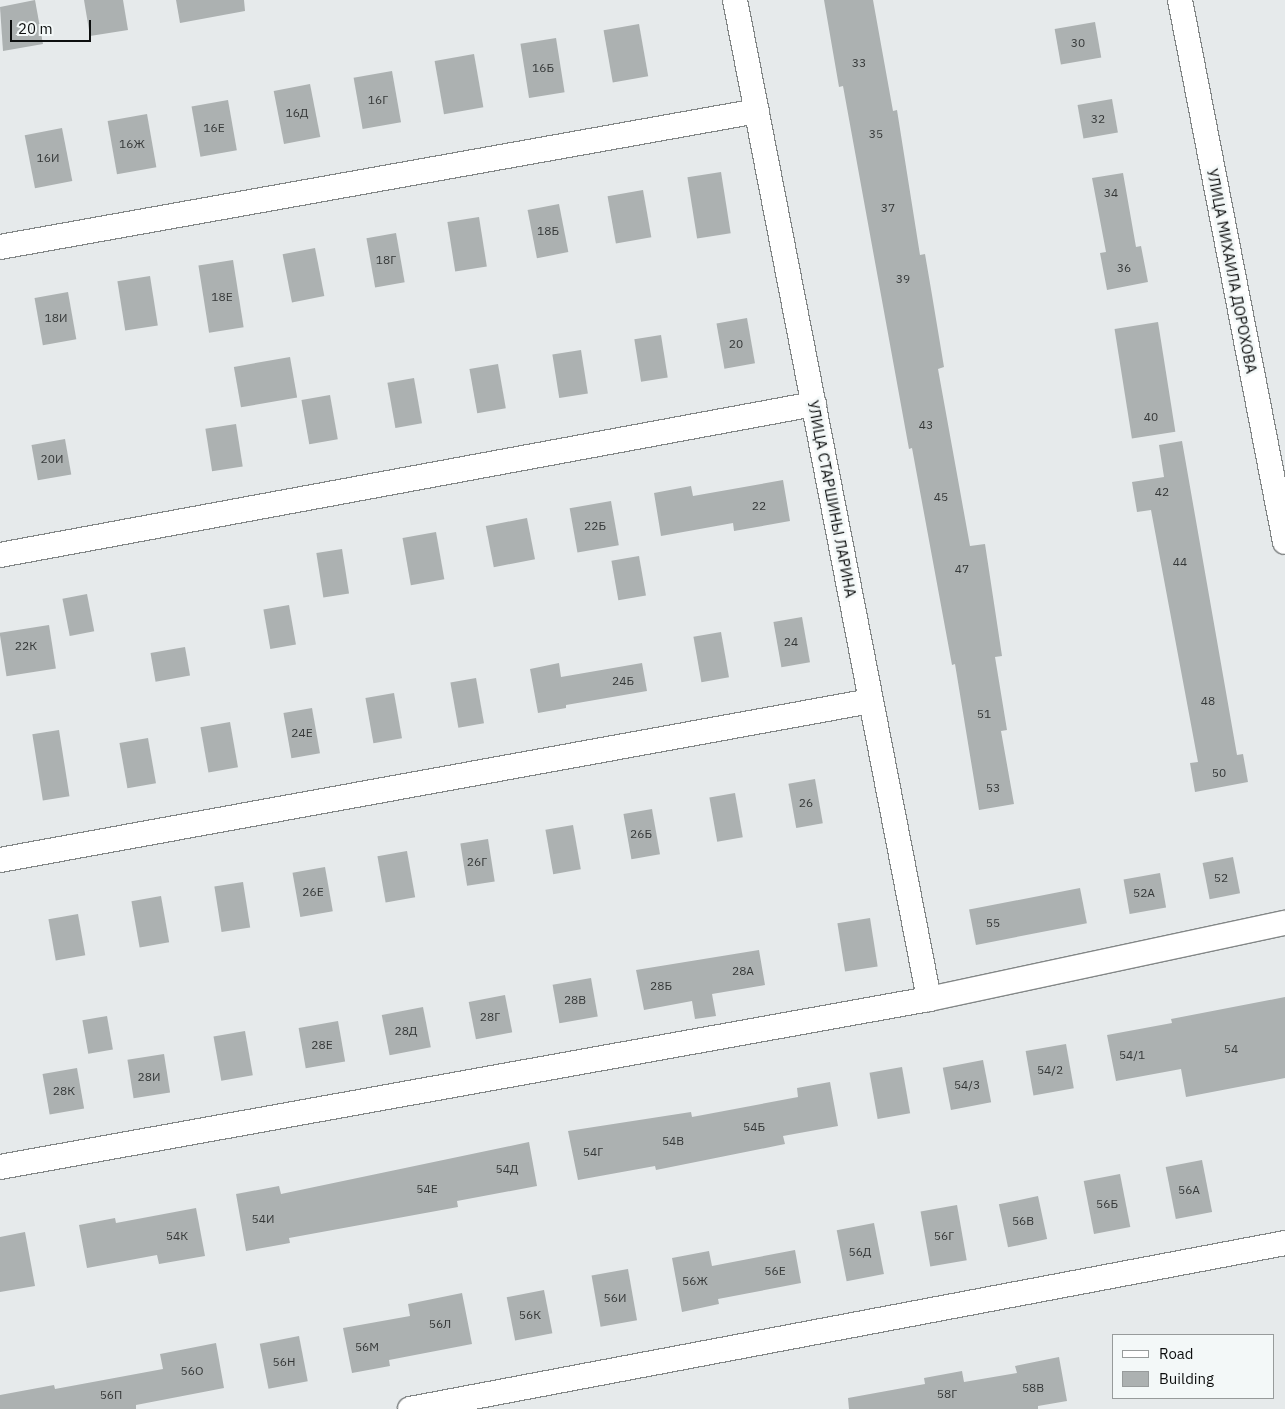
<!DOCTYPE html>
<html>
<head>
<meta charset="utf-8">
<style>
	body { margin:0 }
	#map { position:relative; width:1285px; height:1409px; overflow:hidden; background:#e6eaeb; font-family:"IBM Plex Sans",sans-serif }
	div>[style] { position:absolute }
	.building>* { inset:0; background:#acb1b1; transform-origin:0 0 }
	.roads { filter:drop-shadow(1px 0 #838787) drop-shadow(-1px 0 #838787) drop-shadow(0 1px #838787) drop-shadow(0 -1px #838787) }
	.minor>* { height:24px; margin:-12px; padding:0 12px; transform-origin:12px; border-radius:12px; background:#fff }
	span { translate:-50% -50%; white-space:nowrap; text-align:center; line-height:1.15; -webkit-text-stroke:5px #f3f8f8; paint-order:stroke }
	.number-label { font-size:12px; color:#353838 }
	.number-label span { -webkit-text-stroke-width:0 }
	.street-label { font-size:15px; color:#0d0f0f }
	.legend { position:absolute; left:1112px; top:1334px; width:162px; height:65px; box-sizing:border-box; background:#f3f8f8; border:1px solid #979b9b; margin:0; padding:6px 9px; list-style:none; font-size:15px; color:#0d0f0f }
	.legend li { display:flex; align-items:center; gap:10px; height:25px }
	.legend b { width:25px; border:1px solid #979b9b }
	.scale { position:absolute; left:10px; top:20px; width:81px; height:22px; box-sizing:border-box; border:2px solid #0d0f0f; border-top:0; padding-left:6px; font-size:15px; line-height:18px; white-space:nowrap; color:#0d0f0f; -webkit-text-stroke:4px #f3f8f8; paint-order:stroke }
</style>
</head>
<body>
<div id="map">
	<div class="building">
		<div style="clip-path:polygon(35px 0,43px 44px,3px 51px,0 7px)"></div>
		<div style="clip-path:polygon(84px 0,123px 0,128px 30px,90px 36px)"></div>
		<div style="clip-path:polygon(176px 0,244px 0,245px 11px,180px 23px)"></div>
		<div style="clip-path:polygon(824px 0,873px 0,893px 111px,897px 110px,920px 255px,925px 254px,932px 295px,944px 367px,938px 369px,970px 546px,985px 544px,1002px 656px,995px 657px,1007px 730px,1001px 731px,1014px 804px,979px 810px,955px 664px,952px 665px,912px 448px,909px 449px,843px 86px,839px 87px)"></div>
		<div style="left:1095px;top:22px;width:36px;height:41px;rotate:80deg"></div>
		<div style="left:639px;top:24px;width:53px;height:36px;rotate:80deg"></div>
		<div style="left:556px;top:38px;width:55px;height:36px;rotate:81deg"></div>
		<div style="left:474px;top:54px;width:54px;height:40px;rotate:80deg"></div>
		<div style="left:392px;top:71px;width:52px;height:39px;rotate:80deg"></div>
		<div style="left:310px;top:84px;width:54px;height:37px;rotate:79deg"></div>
		<div style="left:1112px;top:99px;width:34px;height:35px;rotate:80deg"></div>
		<div style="left:228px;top:100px;width:51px;height:37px;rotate:80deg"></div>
		<div style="left:147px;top:114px;width:54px;height:40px;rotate:80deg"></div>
		<div style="left:62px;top:128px;width:54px;height:38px;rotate:79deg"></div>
		<div style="left:721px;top:172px;width:62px;height:34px;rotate:81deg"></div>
		<div style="clip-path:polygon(1123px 173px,1136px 247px,1141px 246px,1148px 282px,1107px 290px,1100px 253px,1106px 252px,1092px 178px)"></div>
		<div style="left:643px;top:190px;width:48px;height:36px;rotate:80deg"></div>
		<div style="left:559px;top:204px;width:49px;height:32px;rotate:79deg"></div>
		<div style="left:479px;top:217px;width:50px;height:32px;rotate:81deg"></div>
		<div style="left:396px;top:233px;width:50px;height:30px;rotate:80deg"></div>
		<div style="left:315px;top:248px;width:49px;height:33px;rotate:79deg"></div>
		<div style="left:233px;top:260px;width:68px;height:35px;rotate:81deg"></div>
		<div style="left:150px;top:276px;width:50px;height:33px;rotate:81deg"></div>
		<div style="left:68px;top:292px;width:48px;height:34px;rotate:80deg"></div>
		<div style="left:747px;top:318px;width:46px;height:31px;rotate:80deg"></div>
		<div style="left:1158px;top:322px;width:111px;height:44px;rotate:81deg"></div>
		<div style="left:661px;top:335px;width:43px;height:27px;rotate:81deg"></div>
		<div style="left:581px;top:350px;width:44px;height:29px;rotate:81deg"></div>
		<div style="left:290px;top:357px;width:41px;height:57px;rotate:80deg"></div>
		<div style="left:498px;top:364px;width:45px;height:29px;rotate:80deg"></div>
		<div style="left:414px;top:378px;width:46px;height:27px;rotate:80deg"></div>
		<div style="left:330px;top:395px;width:45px;height:29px;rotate:80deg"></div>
		<div style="left:236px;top:424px;width:43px;height:31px;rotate:81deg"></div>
		<div style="left:65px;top:439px;width:36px;height:34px;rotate:80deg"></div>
		<div style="clip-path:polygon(1182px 441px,1237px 755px,1243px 754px,1248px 782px,1195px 792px,1190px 763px,1198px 762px,1151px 510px,1137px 512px,1132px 482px,1164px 477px,1159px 445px)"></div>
		<div style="clip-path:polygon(783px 480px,790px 521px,734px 531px,733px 523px,661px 536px,654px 493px,691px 486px,693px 496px)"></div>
		<div style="left:611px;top:501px;width:45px;height:42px;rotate:80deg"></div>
		<div style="left:527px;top:518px;width:42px;height:42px;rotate:79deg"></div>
		<div style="left:436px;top:532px;width:48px;height:34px;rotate:80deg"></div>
		<div style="left:342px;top:549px;width:45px;height:26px;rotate:81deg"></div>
		<div style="left:639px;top:556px;width:40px;height:28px;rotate:80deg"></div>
		<div style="left:87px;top:594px;width:38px;height:25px;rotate:79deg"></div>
		<div style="left:289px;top:605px;width:40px;height:26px;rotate:80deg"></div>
		<div style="left:802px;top:617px;width:46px;height:29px;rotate:80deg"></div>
		<div style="left:49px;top:625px;width:44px;height:50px;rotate:81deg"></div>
		<div style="left:721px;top:632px;width:46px;height:28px;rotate:80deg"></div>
		<div style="left:185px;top:647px;width:29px;height:35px;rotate:80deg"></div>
		<div style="clip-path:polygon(559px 663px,561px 677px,642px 663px,647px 691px,566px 705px,566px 708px,538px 713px,530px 669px)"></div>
		<div style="left:476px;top:678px;width:46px;height:26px;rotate:80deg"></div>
		<div style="left:394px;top:693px;width:46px;height:29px;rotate:80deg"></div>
		<div style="left:312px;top:708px;width:46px;height:29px;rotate:80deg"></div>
		<div style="left:230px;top:722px;width:46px;height:30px;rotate:80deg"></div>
		<div style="left:59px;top:730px;width:67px;height:27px;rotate:81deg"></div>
		<div style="left:148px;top:738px;width:46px;height:29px;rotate:80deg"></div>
		<div style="left:815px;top:779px;width:45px;height:27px;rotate:80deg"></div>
		<div style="left:735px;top:793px;width:45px;height:26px;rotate:80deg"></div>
		<div style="left:652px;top:809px;width:46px;height:29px;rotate:80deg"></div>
		<div style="left:573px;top:825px;width:45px;height:28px;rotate:80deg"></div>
		<div style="left:488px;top:839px;width:43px;height:28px;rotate:81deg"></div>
		<div style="left:407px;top:851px;width:47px;height:30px;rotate:80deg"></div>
		<div style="left:1233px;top:857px;width:37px;height:31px;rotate:79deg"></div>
		<div style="left:325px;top:867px;width:45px;height:33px;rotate:80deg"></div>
		<div style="left:1160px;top:873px;width:35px;height:37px;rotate:80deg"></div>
		<div style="left:243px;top:882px;width:46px;height:29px;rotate:81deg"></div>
		<div style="left:1080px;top:888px;width:36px;height:113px;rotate:79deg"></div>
		<div style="left:161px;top:896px;width:47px;height:30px;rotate:80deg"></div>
		<div style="left:78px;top:914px;width:42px;height:30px;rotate:80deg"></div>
		<div style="left:870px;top:918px;width:49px;height:33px;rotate:81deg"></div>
		<div style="clip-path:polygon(759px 950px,765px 985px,712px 994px,716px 1016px,695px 1019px,692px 1001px,644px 1010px,636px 970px)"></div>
		<div style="left:591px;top:978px;width:39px;height:39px;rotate:80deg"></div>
		<div style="left:505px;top:995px;width:38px;height:37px;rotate:79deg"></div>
		<div style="clip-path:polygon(1285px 997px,1285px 1078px,1186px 1097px,1181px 1069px,1116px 1081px,1107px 1035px,1172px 1023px,1171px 1019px)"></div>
		<div style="left:423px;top:1007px;width:41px;height:42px;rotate:79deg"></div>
		<div style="left:107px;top:1016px;width:34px;height:25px;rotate:80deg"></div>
		<div style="left:338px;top:1021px;width:41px;height:40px;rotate:80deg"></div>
		<div style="left:245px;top:1031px;width:45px;height:32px;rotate:80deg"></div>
		<div style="left:1066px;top:1044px;width:45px;height:41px;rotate:80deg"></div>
		<div style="left:164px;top:1054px;width:39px;height:37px;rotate:81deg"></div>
		<div style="left:983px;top:1060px;width:43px;height:41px;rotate:79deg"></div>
		<div style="left:902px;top:1067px;width:47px;height:33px;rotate:80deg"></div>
		<div style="left:77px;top:1068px;width:41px;height:35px;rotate:80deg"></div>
		<div style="clip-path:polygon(830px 1082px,838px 1126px,783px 1136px,785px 1144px,656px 1170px,655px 1166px,578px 1180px,568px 1131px,691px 1112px,692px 1117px,798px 1097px,797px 1088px)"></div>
		<div style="clip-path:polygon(529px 1142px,537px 1186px,457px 1201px,458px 1207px,289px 1238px,290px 1243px,246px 1251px,236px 1194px,279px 1186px,281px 1194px)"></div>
		<div style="left:1202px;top:1160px;width:53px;height:37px;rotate:79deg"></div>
		<div style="left:1120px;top:1174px;width:54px;height:37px;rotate:79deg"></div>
		<div style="left:1038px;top:1196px;width:44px;height:40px;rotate:78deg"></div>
		<div style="left:957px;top:1205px;width:56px;height:37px;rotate:80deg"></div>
		<div style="clip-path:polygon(196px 1208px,205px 1256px,159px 1264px,157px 1255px,87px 1268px,79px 1225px,115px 1218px,116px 1223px)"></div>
		<div style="left:874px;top:1223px;width:52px;height:38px;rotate:79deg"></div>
		<div style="clip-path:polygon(25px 1232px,35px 1286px,0 1292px,0 1237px)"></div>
		<div style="clip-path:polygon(795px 1250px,801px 1283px,718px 1299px,719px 1304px,682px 1312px,672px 1258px,709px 1251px,712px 1266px)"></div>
		<div style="left:628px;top:1269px;width:52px;height:37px;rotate:80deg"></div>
		<div style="left:544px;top:1290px;width:44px;height:38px;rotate:79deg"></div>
		<div style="clip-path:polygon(462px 1293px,472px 1344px,389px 1360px,390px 1366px,352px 1373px,343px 1328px,410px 1316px,408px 1304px)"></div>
		<div style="left:299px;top:1336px;width:46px;height:40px;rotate:79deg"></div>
		<div style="clip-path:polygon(216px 1343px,224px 1388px,136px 1405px,136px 1409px,0 1409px,0 1395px,54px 1385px,55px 1389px,163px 1369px,160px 1354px)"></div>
		<div style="clip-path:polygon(1059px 1357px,1067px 1401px,1038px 1406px,1038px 1409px,849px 1409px,848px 1398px,925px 1384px,924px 1378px,962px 1371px,964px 1382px,1017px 1373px,1015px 1366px)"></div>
	</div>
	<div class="roads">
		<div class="minor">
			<div style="left:735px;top:0;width:1018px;rotate:79.01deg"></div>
			<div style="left:1180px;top:0;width:552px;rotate:79.04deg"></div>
			<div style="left:0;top:247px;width:769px;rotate:-10.18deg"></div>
			<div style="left:0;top:555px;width:828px;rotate:-10.51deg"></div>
			<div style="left:0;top:860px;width:885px;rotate:-10.35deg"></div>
			<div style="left:0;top:1167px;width:944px;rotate:-10.25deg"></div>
			<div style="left:929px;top:999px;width:364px;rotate:-12.1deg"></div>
			<div style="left:410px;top:1409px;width:891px;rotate:-10.74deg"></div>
		</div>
	</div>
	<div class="number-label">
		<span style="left:1078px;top:43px">30</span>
		<span style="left:859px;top:63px">33</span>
		<span style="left:543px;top:68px">16Б</span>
		<span style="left:378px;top:100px">16Г</span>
		<span style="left:297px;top:113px">16Д</span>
		<span style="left:1098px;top:119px">32</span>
		<span style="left:214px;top:128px">16Е</span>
		<span style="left:876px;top:134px">35</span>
		<span style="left:132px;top:144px">16Ж</span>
		<span style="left:48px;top:158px">16И</span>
		<span style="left:1111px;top:193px">34</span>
		<span style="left:888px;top:208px">37</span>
		<span style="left:548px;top:231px">18Б</span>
		<span style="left:386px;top:260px">18Г</span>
		<span style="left:1124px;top:268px">36</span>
		<span style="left:903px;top:279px">39</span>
		<span style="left:222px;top:297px">18Е</span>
		<span style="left:56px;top:318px">18И</span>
		<span style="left:736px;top:344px">20</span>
		<span style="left:1151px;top:417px">40</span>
		<span style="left:926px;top:425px">43</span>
		<span style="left:52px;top:459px">20И</span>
		<span style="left:1162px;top:492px">42</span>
		<span style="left:941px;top:497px">45</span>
		<span style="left:759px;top:506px">22</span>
		<span style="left:595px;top:526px">22Б</span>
		<span style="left:1180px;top:562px">44</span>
		<span style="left:962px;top:569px">47</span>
		<span style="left:791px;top:642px">24</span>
		<span style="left:26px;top:646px">22К</span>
		<span style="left:623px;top:681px">24Б</span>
		<span style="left:1208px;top:701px">48</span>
		<span style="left:984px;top:714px">51</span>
		<span style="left:302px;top:733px">24Е</span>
		<span style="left:1219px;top:773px">50</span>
		<span style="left:993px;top:788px">53</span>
		<span style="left:806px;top:803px">26</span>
		<span style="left:641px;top:834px">26Б</span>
		<span style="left:477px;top:862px">26Г</span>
		<span style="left:1221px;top:878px">52</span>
		<span style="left:313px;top:892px">26Е</span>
		<span style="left:1144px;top:893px">52А</span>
		<span style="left:993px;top:923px">55</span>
		<span style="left:743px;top:971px">28А</span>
		<span style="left:661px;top:986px">28Б</span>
		<span style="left:575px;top:1000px">28В</span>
		<span style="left:490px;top:1017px">28Г</span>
		<span style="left:406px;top:1031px">28Д</span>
		<span style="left:322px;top:1045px">28Е</span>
		<span style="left:1231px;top:1049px">54</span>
		<span style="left:1132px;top:1055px">54/1</span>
		<span style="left:1050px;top:1070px">54/2</span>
		<span style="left:149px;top:1077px">28И</span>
		<span style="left:967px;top:1085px">54/3</span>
		<span style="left:64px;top:1091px">28К</span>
		<span style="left:754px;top:1127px">54Б</span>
		<span style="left:673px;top:1141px">54В</span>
		<span style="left:593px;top:1152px">54Г</span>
		<span style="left:507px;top:1169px">54Д</span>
		<span style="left:427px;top:1189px">54Е</span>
		<span style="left:1189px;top:1190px">56А</span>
		<span style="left:1107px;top:1204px">56Б</span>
		<span style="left:263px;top:1219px">54И</span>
		<span style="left:1023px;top:1221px">56В</span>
		<span style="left:177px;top:1236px">54К</span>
		<span style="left:944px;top:1236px">56Г</span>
		<span style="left:860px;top:1252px">56Д</span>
		<span style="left:775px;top:1271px">56Е</span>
		<span style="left:695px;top:1281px">56Ж</span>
		<span style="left:615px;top:1298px">56И</span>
		<span style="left:530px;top:1315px">56К</span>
		<span style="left:440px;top:1324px">56Л</span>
		<span style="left:367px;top:1347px">56М</span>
		<span style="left:284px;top:1362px">56Н</span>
		<span style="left:192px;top:1371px">56О</span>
		<span style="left:1033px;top:1388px">58В</span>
		<span style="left:947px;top:1394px">58Г</span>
		<span style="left:111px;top:1395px">56П</span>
	</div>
	<div class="street-label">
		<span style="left:1232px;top:271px;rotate:79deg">УЛИЦА МИХАИЛА ДОРОХОВА</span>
		<span style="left:832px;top:499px;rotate:79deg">УЛИЦА СТАРШИНЫ ЛАРИНА</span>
	</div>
	<ul class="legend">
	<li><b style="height:6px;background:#fff"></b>Road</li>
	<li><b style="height:14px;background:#acb1b1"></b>Building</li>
	</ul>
	<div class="scale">20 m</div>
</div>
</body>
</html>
